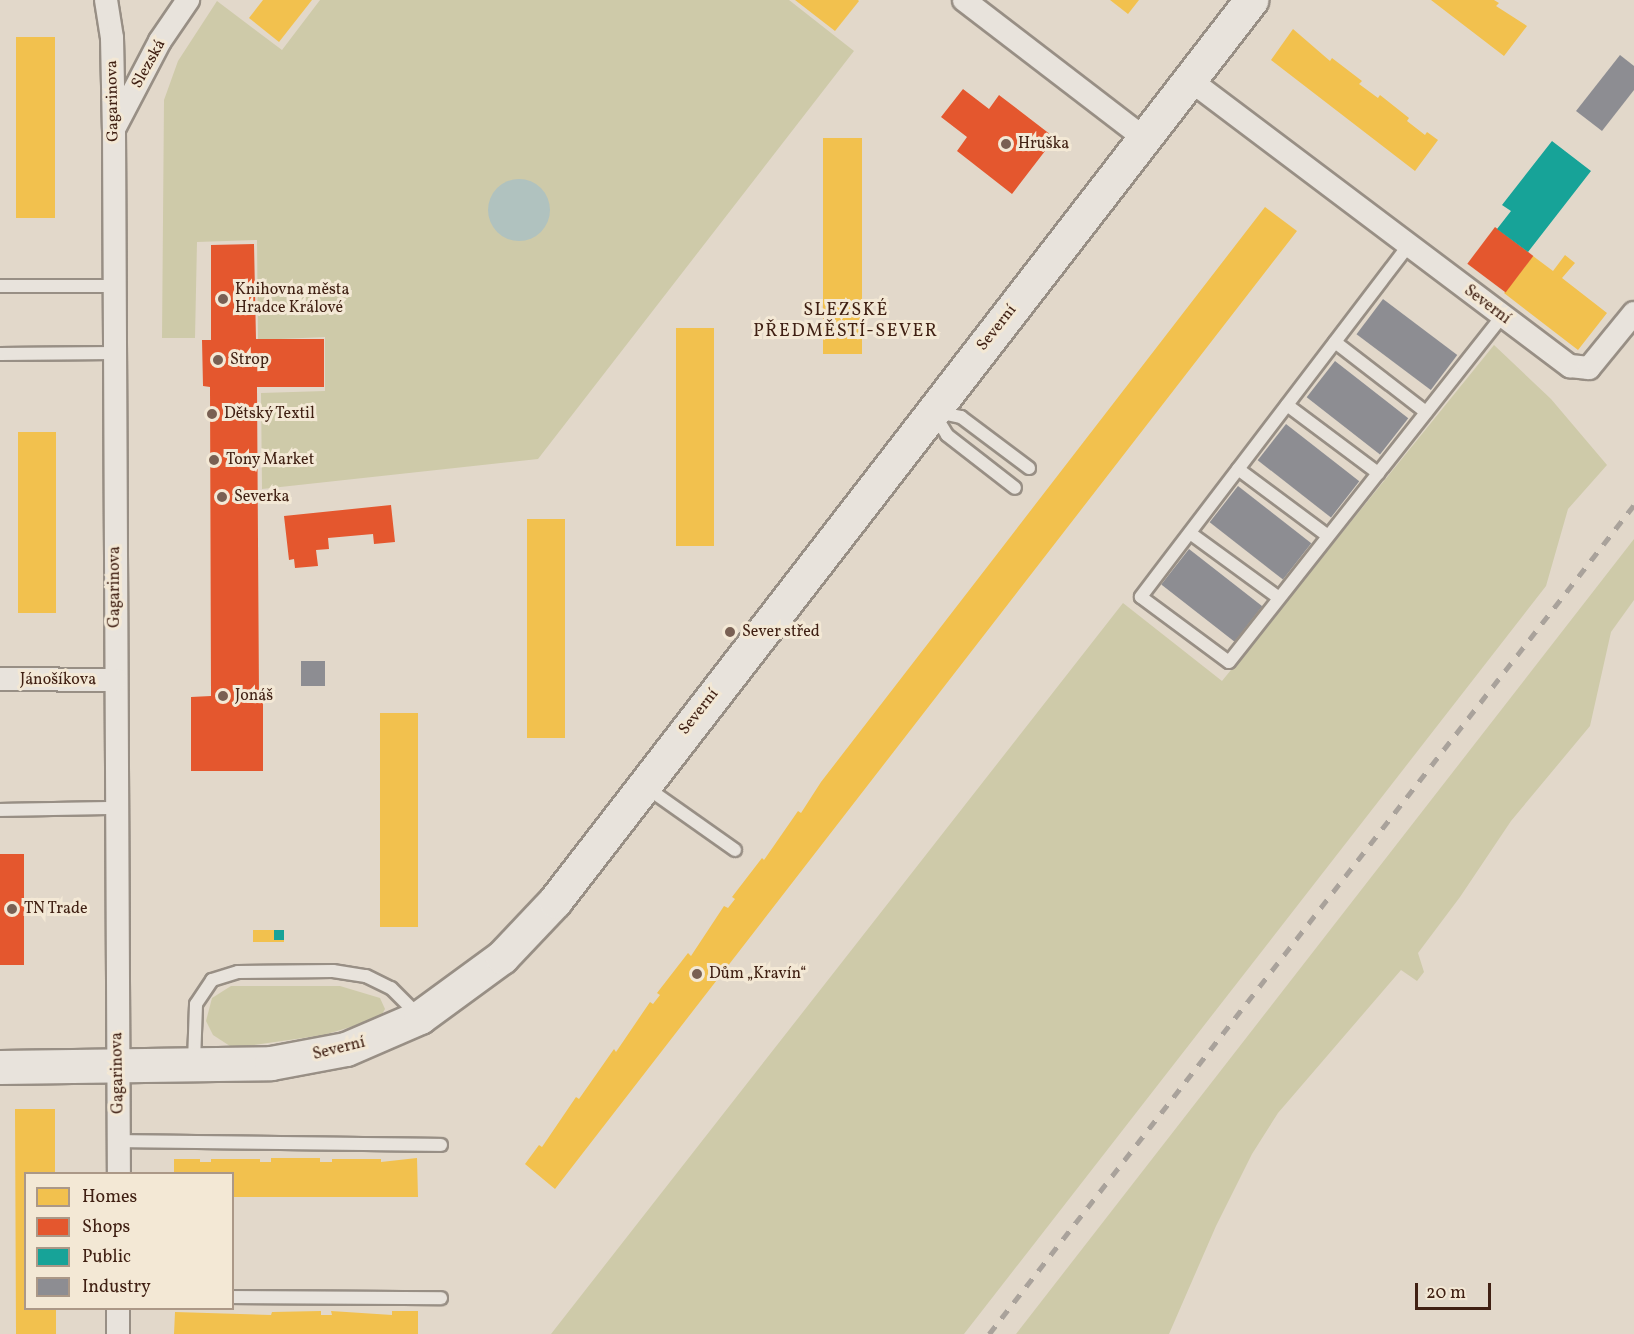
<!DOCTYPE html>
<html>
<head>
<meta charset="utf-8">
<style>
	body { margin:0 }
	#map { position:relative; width:1634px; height:1334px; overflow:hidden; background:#e2d8ca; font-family:Vollkorn,serif }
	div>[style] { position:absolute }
	.green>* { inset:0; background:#cecaa9 }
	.water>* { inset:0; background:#b0c2bf }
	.round { border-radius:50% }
	.homes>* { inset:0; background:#f2c14e; transform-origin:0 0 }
	.shops>* { inset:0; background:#e4572e; transform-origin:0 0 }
	.public>* { inset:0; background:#17a398; transform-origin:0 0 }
	.industry>* { inset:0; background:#8d8d92; transform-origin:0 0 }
	.roads { filter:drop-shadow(2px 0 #988f85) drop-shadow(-2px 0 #988f85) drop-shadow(0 2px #988f85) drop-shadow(0 -2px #988f85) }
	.lane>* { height:12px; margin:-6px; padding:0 6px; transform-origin:6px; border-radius:6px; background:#e8e3dc }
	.street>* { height:22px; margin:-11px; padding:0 11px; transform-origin:11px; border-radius:11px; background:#e8e3dc }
	.secondary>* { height:33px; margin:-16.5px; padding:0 16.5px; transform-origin:16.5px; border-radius:16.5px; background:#e8e3dc }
	.rail>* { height:4.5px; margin-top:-2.25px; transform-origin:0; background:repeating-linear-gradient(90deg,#a9a29b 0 10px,transparent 0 20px) }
	.dots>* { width:16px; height:16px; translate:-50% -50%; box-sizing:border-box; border:3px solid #f3e8d5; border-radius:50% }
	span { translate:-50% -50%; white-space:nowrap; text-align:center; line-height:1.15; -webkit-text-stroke:6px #f3e8d5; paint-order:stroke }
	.street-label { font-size:16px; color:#402013 }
	.poi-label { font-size:16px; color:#402013 }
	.left { translate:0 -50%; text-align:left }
	.neighbourhood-label { font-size:18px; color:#402013; letter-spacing:1.5px }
	.legend { position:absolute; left:24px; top:1172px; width:210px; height:138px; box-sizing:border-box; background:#f3e8d5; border:2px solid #ab9887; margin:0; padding:8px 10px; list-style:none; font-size:18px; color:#402013 }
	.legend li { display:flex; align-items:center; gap:12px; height:30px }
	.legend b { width:30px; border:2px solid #ab9887 }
	.scale { position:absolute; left:1415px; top:1283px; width:76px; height:27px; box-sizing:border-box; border:3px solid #402013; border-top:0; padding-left:8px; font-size:18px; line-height:21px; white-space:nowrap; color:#402013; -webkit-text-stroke:4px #f3e8d5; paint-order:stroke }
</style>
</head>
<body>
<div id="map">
	<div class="green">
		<div style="clip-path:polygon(320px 0,789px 0,854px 51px,538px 459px,262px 489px,261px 393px,325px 391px,325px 337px,258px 340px,257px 240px,197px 242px,195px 338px,162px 338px,164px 100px,178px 61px,217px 1px,282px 50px)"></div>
		<div style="clip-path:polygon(1494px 345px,1551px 399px,1607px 465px,1568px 509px,1546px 586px,964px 1334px,551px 1334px,1123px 603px,1222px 681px)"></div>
		<div style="clip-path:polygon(1634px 539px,1634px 600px,1611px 632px,1590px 726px,1511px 821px,1460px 897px,1418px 953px,1424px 972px,1417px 981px,1401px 970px,1278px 1113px,1252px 1154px,1216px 1226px,1169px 1334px,1016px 1334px)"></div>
		<div style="clip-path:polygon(231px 986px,340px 986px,380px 998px,385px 1009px,380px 1018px,324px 1035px,233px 1048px,213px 1035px,206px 1021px,212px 998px)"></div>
	</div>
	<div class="water">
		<div class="round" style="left:488px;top:179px;width:62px;height:62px"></div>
	</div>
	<div class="homes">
		<div style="clip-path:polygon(263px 0,312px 0,279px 42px,249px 18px)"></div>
		<div style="clip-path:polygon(795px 0,858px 0,859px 1px,835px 31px)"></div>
		<div style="clip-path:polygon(1110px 0,1139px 0,1128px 14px)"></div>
		<div style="clip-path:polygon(1431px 0,1494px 0,1499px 3px,1496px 6px,1527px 26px,1504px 56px)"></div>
		<div style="clip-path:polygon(1293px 29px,1330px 61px,1332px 58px,1362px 81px,1359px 84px,1378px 98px,1380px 95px,1409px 118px,1407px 121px,1425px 135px,1427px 132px,1438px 140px,1415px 171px,1271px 60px)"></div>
		<div style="left:16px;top:37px;width:39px;height:181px"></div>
		<div style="left:823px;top:138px;width:39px;height:216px"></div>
		<div style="clip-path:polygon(1265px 207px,1297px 231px,555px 1189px,525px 1164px,539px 1145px,542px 1147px,576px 1097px,579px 1099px,614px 1049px,616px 1052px,650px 1002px,653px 1004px,660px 995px,657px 993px,688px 953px,691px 956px,724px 906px,728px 908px,735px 899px,732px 897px,762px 858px,764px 860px,798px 811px,801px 813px,821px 782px)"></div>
		<div style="clip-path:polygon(1565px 255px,1575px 263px,1562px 278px,1607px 313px,1578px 350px,1504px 293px,1533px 256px,1553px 271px)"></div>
		<div style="left:676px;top:328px;width:38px;height:218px"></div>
		<div style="left:18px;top:432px;width:38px;height:181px"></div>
		<div style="left:527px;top:519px;width:38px;height:219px"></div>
		<div style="left:380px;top:713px;width:38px;height:214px"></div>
		<div style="left:253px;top:930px;width:31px;height:12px"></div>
		<div style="clip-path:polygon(15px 1109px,55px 1109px,55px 1173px,26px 1173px,26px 1308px,56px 1308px,56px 1334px,16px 1334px)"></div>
		<div style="clip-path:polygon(271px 1158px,320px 1158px,320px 1162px,332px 1162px,332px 1159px,381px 1159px,381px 1162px,417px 1158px,418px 1197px,232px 1197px,232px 1173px,174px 1173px,174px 1159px,200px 1159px,200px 1162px,211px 1162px,211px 1159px,260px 1159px,260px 1162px,271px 1162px)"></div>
		<div style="clip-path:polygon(321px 1311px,321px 1315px,332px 1315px,331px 1311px,392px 1315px,392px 1311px,418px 1311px,418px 1334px,174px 1334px,175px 1312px,271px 1315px,272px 1312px)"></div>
	</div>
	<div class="shops">
		<div style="clip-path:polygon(963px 89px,989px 109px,999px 95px,1055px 138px,1012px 194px,957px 151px,967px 137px,941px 117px)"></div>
		<div style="left:1495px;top:227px;width:48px;height:46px;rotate:37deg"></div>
		<div style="clip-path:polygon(254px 244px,256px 339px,324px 339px,324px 387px,257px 387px,259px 696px,263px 697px,263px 771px,191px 771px,191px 697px,211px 696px,210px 387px,203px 386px,202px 340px,211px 340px,211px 245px)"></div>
		<div style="clip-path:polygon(391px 505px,395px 542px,374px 544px,373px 534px,328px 538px,329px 549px,316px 550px,318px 566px,295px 568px,294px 559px,289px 560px,284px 516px)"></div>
		<div style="left:0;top:854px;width:24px;height:111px"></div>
	</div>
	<div class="public">
		<div style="clip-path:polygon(1552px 141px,1591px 171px,1528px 252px,1497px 229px,1511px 211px,1502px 205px)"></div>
		<div style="left:274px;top:930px;width:10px;height:10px"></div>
	</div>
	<div class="industry">
		<div style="clip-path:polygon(1620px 55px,1634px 66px,1634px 90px,1602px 131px,1576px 111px)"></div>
		<div style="left:1383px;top:299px;width:93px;height:44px;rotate:37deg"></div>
		<div style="left:1335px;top:361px;width:93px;height:46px;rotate:38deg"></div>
		<div style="left:1286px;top:424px;width:93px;height:46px;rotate:38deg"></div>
		<div style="left:1238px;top:486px;width:93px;height:46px;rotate:38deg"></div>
		<div style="left:1189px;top:549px;width:93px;height:45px;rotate:38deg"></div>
		<div style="left:301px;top:661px;width:24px;height:25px"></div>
	</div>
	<div class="roads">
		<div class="lane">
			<div style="left:1408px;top:246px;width:441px;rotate:127.3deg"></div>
			<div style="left:1141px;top:597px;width:109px;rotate:36.5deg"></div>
			<div style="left:1229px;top:662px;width:441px;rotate:-51.7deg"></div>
			<div style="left:0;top:286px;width:114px"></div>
			<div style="left:1335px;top:342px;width:115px;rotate:37.6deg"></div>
			<div style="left:0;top:354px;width:114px;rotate:-0.5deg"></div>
			<div style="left:1287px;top:405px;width:114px;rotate:36.8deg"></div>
			<div style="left:937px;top:412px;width:25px;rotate:12deg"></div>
			<div style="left:961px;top:417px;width:85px;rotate:36.9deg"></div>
			<div style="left:935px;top:415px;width:23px;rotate:59deg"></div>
			<div style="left:947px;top:435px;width:86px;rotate:37.9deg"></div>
			<div style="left:1238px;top:469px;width:112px;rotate:36.7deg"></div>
			<div style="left:1190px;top:533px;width:110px;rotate:36.1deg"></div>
			<div style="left:646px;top:787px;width:109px;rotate:35.3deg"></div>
			<div style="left:0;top:810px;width:116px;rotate:-1deg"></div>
			<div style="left:194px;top:1062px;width:58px;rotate:-88deg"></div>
			<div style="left:196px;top:1004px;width:29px;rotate:-56deg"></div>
			<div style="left:212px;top:980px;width:27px;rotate:-17deg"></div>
			<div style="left:238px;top:972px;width:95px;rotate:-0.6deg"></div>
			<div style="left:333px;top:971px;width:33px;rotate:9deg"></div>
			<div style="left:366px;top:976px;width:28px;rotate:26deg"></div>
			<div style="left:391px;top:988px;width:40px;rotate:45deg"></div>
			<div style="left:119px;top:1141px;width:322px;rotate:0.7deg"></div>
			<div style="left:232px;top:1297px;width:209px;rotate:0.3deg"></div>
		</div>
		<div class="street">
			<div style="left:106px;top:0;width:38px;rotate:81deg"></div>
			<div style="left:112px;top:38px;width:92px;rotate:88.8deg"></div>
			<div style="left:114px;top:130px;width:1044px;rotate:89.73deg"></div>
			<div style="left:964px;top:0;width:227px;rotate:37.5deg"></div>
			<div style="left:1190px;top:80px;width:476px;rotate:37deg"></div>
			<div style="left:1570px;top:366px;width:19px;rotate:6deg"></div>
			<div style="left:1589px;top:368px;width:71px;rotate:-50.7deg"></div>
			<div style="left:114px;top:129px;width:99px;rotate:-62.4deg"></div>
			<div style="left:160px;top:41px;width:50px;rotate:-55.7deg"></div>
			<div style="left:0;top:679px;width:115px;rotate:0.5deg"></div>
			<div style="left:118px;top:1308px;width:26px;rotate:90deg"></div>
		</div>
		<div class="secondary">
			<div style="left:0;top:1067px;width:271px;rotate:-0.8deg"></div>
			<div style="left:271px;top:1063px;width:76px;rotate:-10.6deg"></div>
			<div style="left:346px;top:1049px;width:81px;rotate:-23.4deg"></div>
			<div style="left:420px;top:1017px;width:102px;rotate:-36.2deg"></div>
			<div style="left:502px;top:957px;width:77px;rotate:-46.6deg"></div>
			<div style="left:555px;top:901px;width:1139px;rotate:-52.31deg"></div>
		</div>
	</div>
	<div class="rail">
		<div style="left:989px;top:1334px;width:1050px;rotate:-52.12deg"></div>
	</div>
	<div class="dots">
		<div style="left:1006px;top:144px;background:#796053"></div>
		<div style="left:223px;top:299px;background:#796053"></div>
		<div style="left:218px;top:360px;background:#796053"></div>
		<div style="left:212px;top:414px;background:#796053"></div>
		<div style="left:214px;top:460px;background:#796053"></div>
		<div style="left:222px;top:497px;background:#796053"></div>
		<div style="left:730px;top:632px;background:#796053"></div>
		<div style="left:223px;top:696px;background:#796053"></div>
		<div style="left:12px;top:909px;background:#796053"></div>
		<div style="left:697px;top:974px;background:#796053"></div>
	</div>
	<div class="street-label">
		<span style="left:149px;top:64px;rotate:-61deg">Slezská</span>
		<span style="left:113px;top:101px;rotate:-91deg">Gagarinova</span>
		<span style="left:1487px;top:305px;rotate:37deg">Severní</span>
		<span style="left:997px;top:328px;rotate:-52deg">Severní</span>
		<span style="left:115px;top:587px;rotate:-90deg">Gagarinova</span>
		<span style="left:58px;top:680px">Jánošíkova</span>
		<span style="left:699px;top:712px;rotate:-52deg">Severní</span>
		<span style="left:339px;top:1049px;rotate:-14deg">Severní</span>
		<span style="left:118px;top:1073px;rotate:-91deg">Gagarinova</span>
	</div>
	<div class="poi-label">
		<span class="left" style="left:1018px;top:144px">Hruška</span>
		<span class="left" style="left:235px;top:299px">Knihovna města<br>Hradce Králové</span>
		<span class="left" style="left:230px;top:360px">Strop</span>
		<span class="left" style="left:224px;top:414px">Dětský Textil</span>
		<span class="left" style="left:226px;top:460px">Tony Market</span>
		<span class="left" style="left:234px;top:497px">Severka</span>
		<span class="left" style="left:742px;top:632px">Sever střed</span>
		<span class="left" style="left:235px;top:696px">Jonáš</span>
		<span class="left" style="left:24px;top:909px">TN Trade</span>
		<span class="left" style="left:709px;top:974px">Dům „Kravín“</span>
	</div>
	<div class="neighbourhood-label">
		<span style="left:846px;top:322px">SLEZSKÉ<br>PŘEDMĚSTÍ-SEVER</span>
	</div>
	<ul class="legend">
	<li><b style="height:16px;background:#f2c14e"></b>Homes</li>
	<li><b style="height:16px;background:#e4572e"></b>Shops</li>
	<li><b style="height:16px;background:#17a398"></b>Public</li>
	<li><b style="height:16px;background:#8d8d92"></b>Industry</li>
	</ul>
	<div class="scale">20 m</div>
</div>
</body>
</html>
